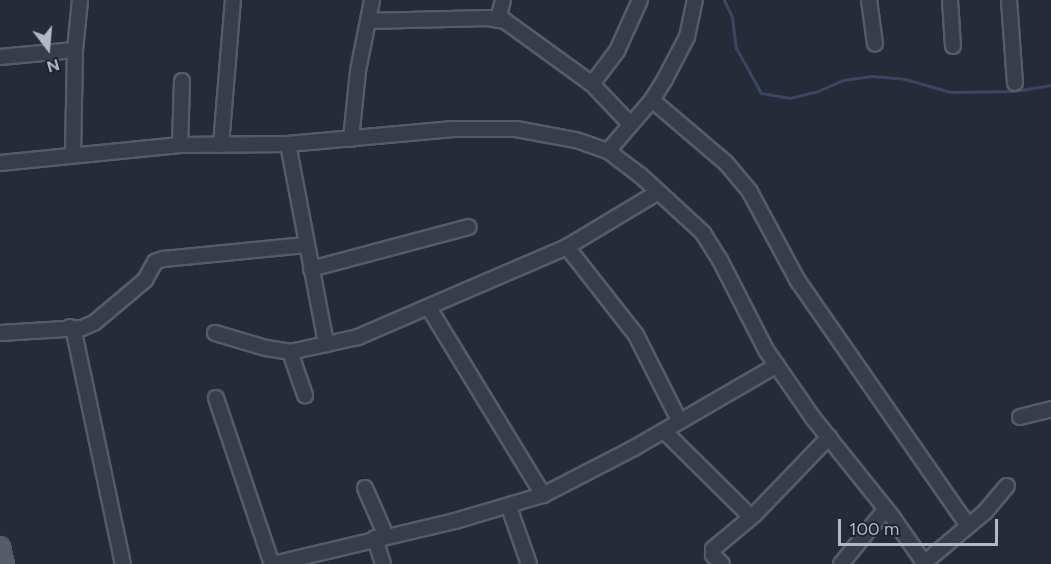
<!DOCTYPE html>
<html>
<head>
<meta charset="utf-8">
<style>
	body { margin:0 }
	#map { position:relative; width:1051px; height:564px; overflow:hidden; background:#252b39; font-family:Figtree,sans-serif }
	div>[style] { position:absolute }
	.stream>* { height:3px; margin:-1.5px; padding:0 1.5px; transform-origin:1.5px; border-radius:1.5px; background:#3d4661 }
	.roads { filter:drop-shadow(2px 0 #575b68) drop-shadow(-2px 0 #575b68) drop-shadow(0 2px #575b68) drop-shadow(0 -2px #575b68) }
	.minor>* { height:14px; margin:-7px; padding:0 7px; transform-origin:7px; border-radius:7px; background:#393d4a }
	.major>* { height:18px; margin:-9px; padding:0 9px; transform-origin:9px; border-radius:9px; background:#575c6a }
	span { translate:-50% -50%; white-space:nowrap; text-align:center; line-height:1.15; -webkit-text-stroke:6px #1e222f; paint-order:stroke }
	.north { position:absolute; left:18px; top:18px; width:60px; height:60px; -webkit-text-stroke:4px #1e222f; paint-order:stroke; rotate:164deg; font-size:16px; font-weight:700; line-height:24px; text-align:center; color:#b4b8c5 }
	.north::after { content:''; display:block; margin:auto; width:21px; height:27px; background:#b4b8c5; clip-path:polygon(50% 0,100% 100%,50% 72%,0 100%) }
	.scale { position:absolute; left:838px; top:519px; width:160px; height:27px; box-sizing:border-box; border:3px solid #b4b8c5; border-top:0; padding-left:8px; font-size:18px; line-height:21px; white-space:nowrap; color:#b4b8c5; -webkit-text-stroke:4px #1e222f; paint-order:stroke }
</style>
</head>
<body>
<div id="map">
	<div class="stream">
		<div style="left:724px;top:0;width:19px;rotate:65deg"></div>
		<div style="left:732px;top:17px;width:31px;rotate:83deg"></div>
		<div style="left:736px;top:48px;width:51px;rotate:60.9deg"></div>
		<div style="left:761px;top:93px;width:29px;rotate:10deg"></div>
		<div style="left:790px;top:98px;width:29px;rotate:-14deg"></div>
		<div style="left:818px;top:91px;width:27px;rotate:-24deg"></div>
		<div style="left:843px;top:80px;width:29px;rotate:-8deg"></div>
		<div style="left:872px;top:76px;width:33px;rotate:5deg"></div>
		<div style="left:905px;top:79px;width:47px;rotate:16.1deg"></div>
		<div style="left:950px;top:92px;width:64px;rotate:-0.9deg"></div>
		<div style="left:1014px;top:91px;width:37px;rotate:-9deg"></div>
	</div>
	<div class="roads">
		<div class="minor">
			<div style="left:869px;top:0;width:44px;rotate:82.2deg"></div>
			<div style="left:950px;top:0;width:46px;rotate:86.3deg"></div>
			<div style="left:1009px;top:0;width:83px;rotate:85.9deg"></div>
			<div style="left:498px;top:20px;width:21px;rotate:-76deg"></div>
			<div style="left:368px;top:21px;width:120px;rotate:-1.4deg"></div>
			<div style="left:488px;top:18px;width:17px;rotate:10deg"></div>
			<div style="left:505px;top:21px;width:107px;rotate:35.9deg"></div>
			<div style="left:592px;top:84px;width:55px;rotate:46.5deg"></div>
			<div style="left:0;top:57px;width:75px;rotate:-5.3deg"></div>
			<div style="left:592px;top:84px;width:41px;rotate:-52.9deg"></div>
			<div style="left:617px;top:51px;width:56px;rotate:-65.7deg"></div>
			<div style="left:652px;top:100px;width:97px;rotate:40.4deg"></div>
			<div style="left:726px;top:163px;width:38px;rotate:50deg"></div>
			<div style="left:750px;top:192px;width:101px;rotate:61.7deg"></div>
			<div style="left:798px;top:281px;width:298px;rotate:55.2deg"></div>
			<div style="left:351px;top:139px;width:68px;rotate:-84.1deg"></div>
			<div style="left:358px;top:71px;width:72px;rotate:-78.8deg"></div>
			<div style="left:288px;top:144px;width:204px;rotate:79.2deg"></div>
			<div style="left:180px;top:145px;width:64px;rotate:-88.2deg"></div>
			<div style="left:221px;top:145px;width:145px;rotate:-85.3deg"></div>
			<div style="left:608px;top:151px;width:67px;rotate:-49.2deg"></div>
			<div style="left:652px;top:100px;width:25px;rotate:-58deg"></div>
			<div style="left:665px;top:79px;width:47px;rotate:-62.4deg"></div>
			<div style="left:687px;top:37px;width:38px;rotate:-78deg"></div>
			<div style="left:73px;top:154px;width:104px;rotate:-88.9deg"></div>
			<div style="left:75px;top:50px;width:50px;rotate:-84.3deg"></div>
			<div style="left:0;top:163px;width:181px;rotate:-5.7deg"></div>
			<div style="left:180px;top:145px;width:108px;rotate:-0.5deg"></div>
			<div style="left:288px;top:144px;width:166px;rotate:-5.2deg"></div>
			<div style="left:453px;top:129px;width:63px"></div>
			<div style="left:516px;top:129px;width:61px;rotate:10.4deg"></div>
			<div style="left:576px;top:140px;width:34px;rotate:19deg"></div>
			<div style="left:608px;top:151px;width:40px;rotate:37deg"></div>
			<div style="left:640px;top:175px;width:86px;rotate:42.6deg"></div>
			<div style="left:703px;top:233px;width:32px;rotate:58deg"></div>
			<div style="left:720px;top:260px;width:101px;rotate:62.9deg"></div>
			<div style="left:766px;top:350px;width:83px;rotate:55.3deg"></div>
			<div style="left:813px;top:418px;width:128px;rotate:51.3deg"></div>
			<div style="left:893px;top:518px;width:56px;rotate:55.2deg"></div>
			<div style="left:567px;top:247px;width:112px;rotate:51.9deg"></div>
			<div style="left:636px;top:335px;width:97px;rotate:63.2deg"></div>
			<div style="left:311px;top:269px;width:163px;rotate:-14.9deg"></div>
			<div style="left:429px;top:308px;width:219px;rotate:58.6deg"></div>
			<div style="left:70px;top:327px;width:6px;rotate:51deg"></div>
			<div style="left:74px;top:332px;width:237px;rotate:78.1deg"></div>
			<div style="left:0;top:333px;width:82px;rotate:-3.5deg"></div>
			<div style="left:82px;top:328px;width:13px;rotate:-23deg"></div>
			<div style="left:94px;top:323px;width:67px;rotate:-40.1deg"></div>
			<div style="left:145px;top:280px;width:21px;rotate:-61deg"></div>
			<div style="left:155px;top:262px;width:9px;rotate:-21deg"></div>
			<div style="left:163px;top:259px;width:144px;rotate:-5.6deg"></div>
			<div style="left:215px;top:333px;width:53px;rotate:16.4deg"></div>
			<div style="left:266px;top:348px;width:24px;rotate:9deg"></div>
			<div style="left:290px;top:352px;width:70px;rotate:-12.4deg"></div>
			<div style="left:358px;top:337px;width:228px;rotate:-23.3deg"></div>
			<div style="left:567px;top:247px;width:106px;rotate:-31.1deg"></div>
			<div style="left:290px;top:352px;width:46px;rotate:70.8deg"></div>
			<div style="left:216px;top:398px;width:175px;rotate:71.4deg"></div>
			<div style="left:1020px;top:417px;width:32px;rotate:-14deg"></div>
			<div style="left:664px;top:431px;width:122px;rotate:44.7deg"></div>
			<div style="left:365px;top:488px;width:52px;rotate:66.4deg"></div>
			<div style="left:509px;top:507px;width:60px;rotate:70.7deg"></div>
			<div style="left:375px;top:538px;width:27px;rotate:73deg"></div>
			<div style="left:924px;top:563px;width:80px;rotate:-39.9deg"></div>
			<div style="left:985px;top:512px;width:34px;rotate:-50deg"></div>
			<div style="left:273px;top:564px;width:187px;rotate:-13.3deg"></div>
			<div style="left:455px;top:521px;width:92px;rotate:-16.5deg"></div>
			<div style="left:543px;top:495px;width:102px;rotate:-27.3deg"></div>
			<div style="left:634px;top:448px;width:165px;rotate:-30.1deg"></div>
			<div style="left:722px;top:564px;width:13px;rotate:-135deg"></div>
			<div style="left:713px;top:555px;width:6px;rotate:-90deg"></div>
			<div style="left:713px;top:549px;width:55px;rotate:-39.8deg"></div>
			<div style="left:755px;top:514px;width:107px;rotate:-46.1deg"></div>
			<div style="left:841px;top:564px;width:71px;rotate:-50.7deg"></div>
		</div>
		<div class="major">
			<div style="left:0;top:547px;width:17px;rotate:77deg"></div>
		</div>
	</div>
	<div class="north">N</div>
	<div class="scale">100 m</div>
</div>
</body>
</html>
